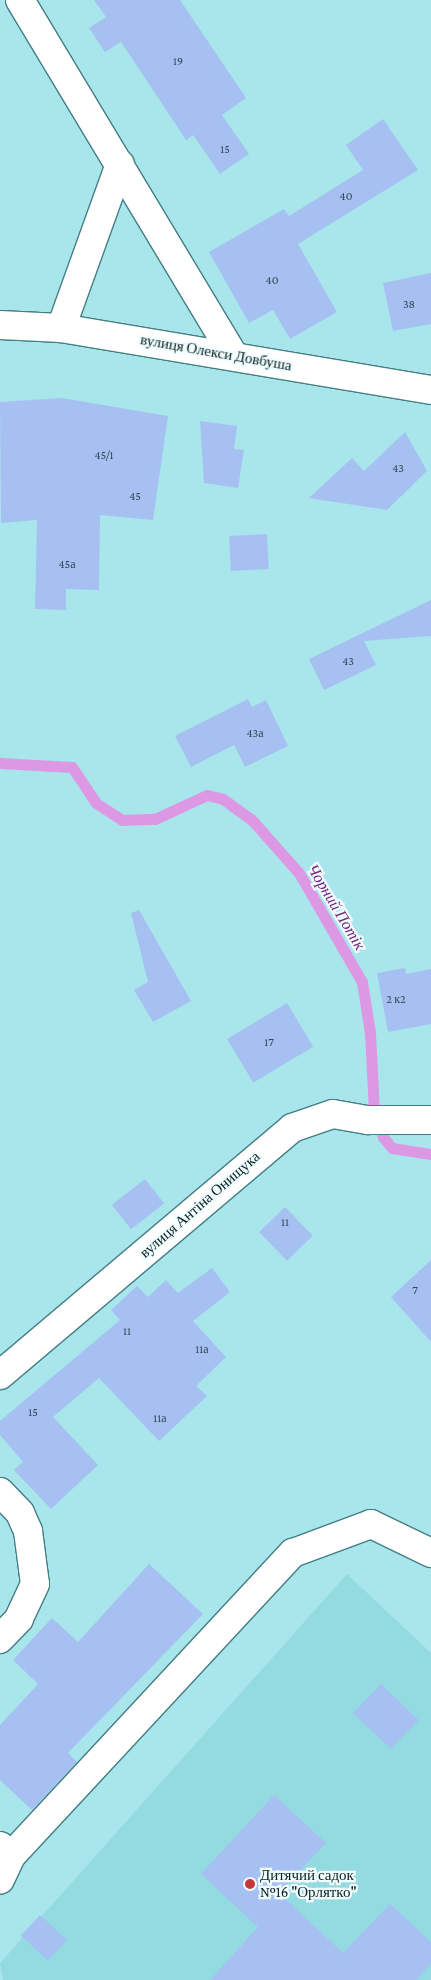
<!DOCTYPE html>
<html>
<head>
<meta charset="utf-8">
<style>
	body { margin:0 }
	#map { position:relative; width:431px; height:1980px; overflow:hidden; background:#a8e6ec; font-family:"Crimson Pro",serif }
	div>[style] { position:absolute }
	.built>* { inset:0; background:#93dae1 }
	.stream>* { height:11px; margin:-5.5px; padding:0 5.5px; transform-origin:5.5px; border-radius:5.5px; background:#dd98e4 }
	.building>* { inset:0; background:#a6c0f2; transform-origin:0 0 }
	.roads { filter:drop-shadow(1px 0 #437e84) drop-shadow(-1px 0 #437e84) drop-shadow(0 1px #437e84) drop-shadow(0 -1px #437e84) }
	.street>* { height:28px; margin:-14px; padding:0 14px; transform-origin:14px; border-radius:14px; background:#fff }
	.dots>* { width:14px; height:14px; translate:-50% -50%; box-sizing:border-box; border:2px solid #f1fcfe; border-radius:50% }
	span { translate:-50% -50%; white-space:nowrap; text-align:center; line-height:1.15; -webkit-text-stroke:4.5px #f1fcfe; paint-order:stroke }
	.number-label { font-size:12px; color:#2f4857 }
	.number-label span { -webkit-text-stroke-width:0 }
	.street-label { font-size:15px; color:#072023 }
	.poi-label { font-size:15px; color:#072023 }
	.left { translate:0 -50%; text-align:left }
	.water-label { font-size:16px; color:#73227c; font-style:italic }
</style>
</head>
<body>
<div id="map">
	<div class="built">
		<div style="clip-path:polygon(347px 1574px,431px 1653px,431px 1980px,3px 1980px,0 1963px)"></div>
	</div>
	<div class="stream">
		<div style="left:0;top:763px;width:72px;rotate:3.2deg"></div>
		<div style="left:72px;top:767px;width:43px;rotate:56.3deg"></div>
		<div style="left:96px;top:803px;width:31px;rotate:33deg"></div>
		<div style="left:122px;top:820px;width:33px;rotate:-2deg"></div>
		<div style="left:155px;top:819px;width:57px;rotate:-24.8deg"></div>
		<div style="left:207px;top:795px;width:16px;rotate:14deg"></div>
		<div style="left:223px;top:799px;width:34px;rotate:36deg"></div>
		<div style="left:251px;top:819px;width:72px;rotate:48.4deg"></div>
		<div style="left:299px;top:873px;width:126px;rotate:60deg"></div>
		<div style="left:362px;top:982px;width:52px;rotate:81.1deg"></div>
		<div style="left:370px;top:1033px;width:78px;rotate:87.1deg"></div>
		<div style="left:374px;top:1111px;width:28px;rotate:71deg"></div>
		<div style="left:383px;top:1137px;width:14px;rotate:51deg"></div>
		<div style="left:392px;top:1148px;width:39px;rotate:9deg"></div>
	</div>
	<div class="building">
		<div style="clip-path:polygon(94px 0,180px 0,246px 98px,222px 115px,249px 154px,220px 174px,193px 135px,186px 140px,121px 42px,105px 52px,89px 28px,106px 17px)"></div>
		<div style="clip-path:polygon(383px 119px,418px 170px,298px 244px,337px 312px,290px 339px,273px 310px,249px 323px,209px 252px,284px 209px,289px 216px,363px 170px,346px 145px)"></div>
		<div style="clip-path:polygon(431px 273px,431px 324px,393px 331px,383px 283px)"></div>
		<div style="clip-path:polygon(62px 398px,168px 416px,153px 520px,100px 515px,99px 590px,66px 589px,66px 610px,35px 609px,37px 520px,1px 523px,0 402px)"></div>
		<div style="clip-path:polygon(200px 421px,237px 426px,234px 449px,244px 450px,238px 488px,204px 483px)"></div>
		<div style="clip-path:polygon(405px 432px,427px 471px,387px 510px,309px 498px,352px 458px,364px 471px)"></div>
		<div style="left:267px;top:534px;width:35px;height:38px;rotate:87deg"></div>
		<div style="clip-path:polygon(431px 600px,431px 636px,364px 641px,376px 665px,324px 690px,309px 659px)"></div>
		<div style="clip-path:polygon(248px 699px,252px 707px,266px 700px,288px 746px,245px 767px,234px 745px,191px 767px,175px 736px)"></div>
		<div style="clip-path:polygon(139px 910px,191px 1001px,153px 1022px,134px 990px,148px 982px,131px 913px)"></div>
		<div style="clip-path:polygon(405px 968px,406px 974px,431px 969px,431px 1024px,388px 1032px,377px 973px)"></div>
		<div style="left:287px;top:1003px;width:51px;height:70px;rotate:59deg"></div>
		<div style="left:145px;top:1179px;width:31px;height:42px;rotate:52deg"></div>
		<div style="left:285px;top:1207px;width:40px;height:36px;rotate:46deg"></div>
		<div style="clip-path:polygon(431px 1260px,431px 1342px,391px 1297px)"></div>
		<div style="clip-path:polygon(212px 1268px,230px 1292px,193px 1321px,226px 1357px,196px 1386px,207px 1396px,159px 1441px,99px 1378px,53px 1417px,98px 1465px,51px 1509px,14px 1470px,23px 1462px,0 1435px,0 1421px,120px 1320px,111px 1310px,137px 1286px,148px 1297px,166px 1280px,178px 1293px)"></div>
		<div style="clip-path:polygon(149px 1564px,203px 1614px,68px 1753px,77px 1762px,32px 1810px,0 1780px,0 1725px,38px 1684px,13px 1660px,52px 1618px,78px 1642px)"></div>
		<div style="left:381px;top:1684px;width:52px;height:40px;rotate:44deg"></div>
		<div style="clip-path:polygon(274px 1795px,326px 1843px,279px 1893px,343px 1953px,390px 1904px,431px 1942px,431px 1964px,416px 1980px,210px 1980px,258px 1927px,201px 1874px)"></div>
		<div style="left:40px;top:1915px;width:37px;height:28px;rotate:43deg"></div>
	</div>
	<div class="roads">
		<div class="street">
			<div style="left:20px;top:0;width:415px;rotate:59deg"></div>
			<div style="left:0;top:325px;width:61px;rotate:2.8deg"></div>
			<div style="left:61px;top:328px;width:375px;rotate:9.5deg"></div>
			<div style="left:61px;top:328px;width:174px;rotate:-70.2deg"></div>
			<div style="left:0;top:1375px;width:382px;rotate:-40.2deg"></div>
			<div style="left:292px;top:1128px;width:43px;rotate:-18.9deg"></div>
			<div style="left:333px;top:1114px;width:36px;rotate:10deg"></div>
			<div style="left:368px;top:1120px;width:63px"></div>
			<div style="left:0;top:1492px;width:29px;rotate:46deg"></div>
			<div style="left:20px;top:1513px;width:20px;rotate:66deg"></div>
			<div style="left:28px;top:1531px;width:53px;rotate:82.5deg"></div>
			<div style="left:35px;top:1584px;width:38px;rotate:115deg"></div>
			<div style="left:19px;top:1619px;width:28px;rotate:134deg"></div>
			<div style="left:0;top:1846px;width:15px;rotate:42deg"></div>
			<div style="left:11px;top:1856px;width:26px;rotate:115deg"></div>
			<div style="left:11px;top:1856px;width:414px;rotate:-47.1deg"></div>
			<div style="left:293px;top:1553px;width:83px;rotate:-20.4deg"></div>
			<div style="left:371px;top:1524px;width:67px;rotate:25.8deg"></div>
		</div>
	</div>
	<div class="dots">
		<div style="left:250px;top:1884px;background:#c6373c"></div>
	</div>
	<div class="number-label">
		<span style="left:178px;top:62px">19</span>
		<span style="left:225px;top:150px">15</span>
		<span style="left:346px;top:197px">40</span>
		<span style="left:272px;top:281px">40</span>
		<span style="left:409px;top:305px">38</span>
		<span style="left:104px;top:456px">45/1</span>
		<span style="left:398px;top:469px">43</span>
		<span style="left:135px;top:497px">45</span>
		<span style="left:67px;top:565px">45а</span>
		<span style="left:348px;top:662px">43</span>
		<span style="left:255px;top:734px">43а</span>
		<span style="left:396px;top:1000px">2 к2</span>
		<span style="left:269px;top:1043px">17</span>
		<span style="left:285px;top:1223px">11</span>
		<span style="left:415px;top:1291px">7</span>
		<span style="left:127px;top:1332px">11</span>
		<span style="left:202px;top:1350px">11а</span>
		<span style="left:33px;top:1413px">15</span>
		<span style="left:160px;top:1419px">11а</span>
	</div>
	<div class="street-label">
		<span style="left:216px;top:353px;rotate:10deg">вулиця Олекси Довбуша</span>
		<span style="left:200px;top:1205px;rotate:-41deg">вулиця Антіна Онищука</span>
	</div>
	<div class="poi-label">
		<span class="left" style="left:260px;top:1884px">Дитячий садок<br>№16 "Орлятко"</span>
	</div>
	<div class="water-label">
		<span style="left:336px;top:907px;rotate:59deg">Чорний Потік</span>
	</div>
</div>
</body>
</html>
